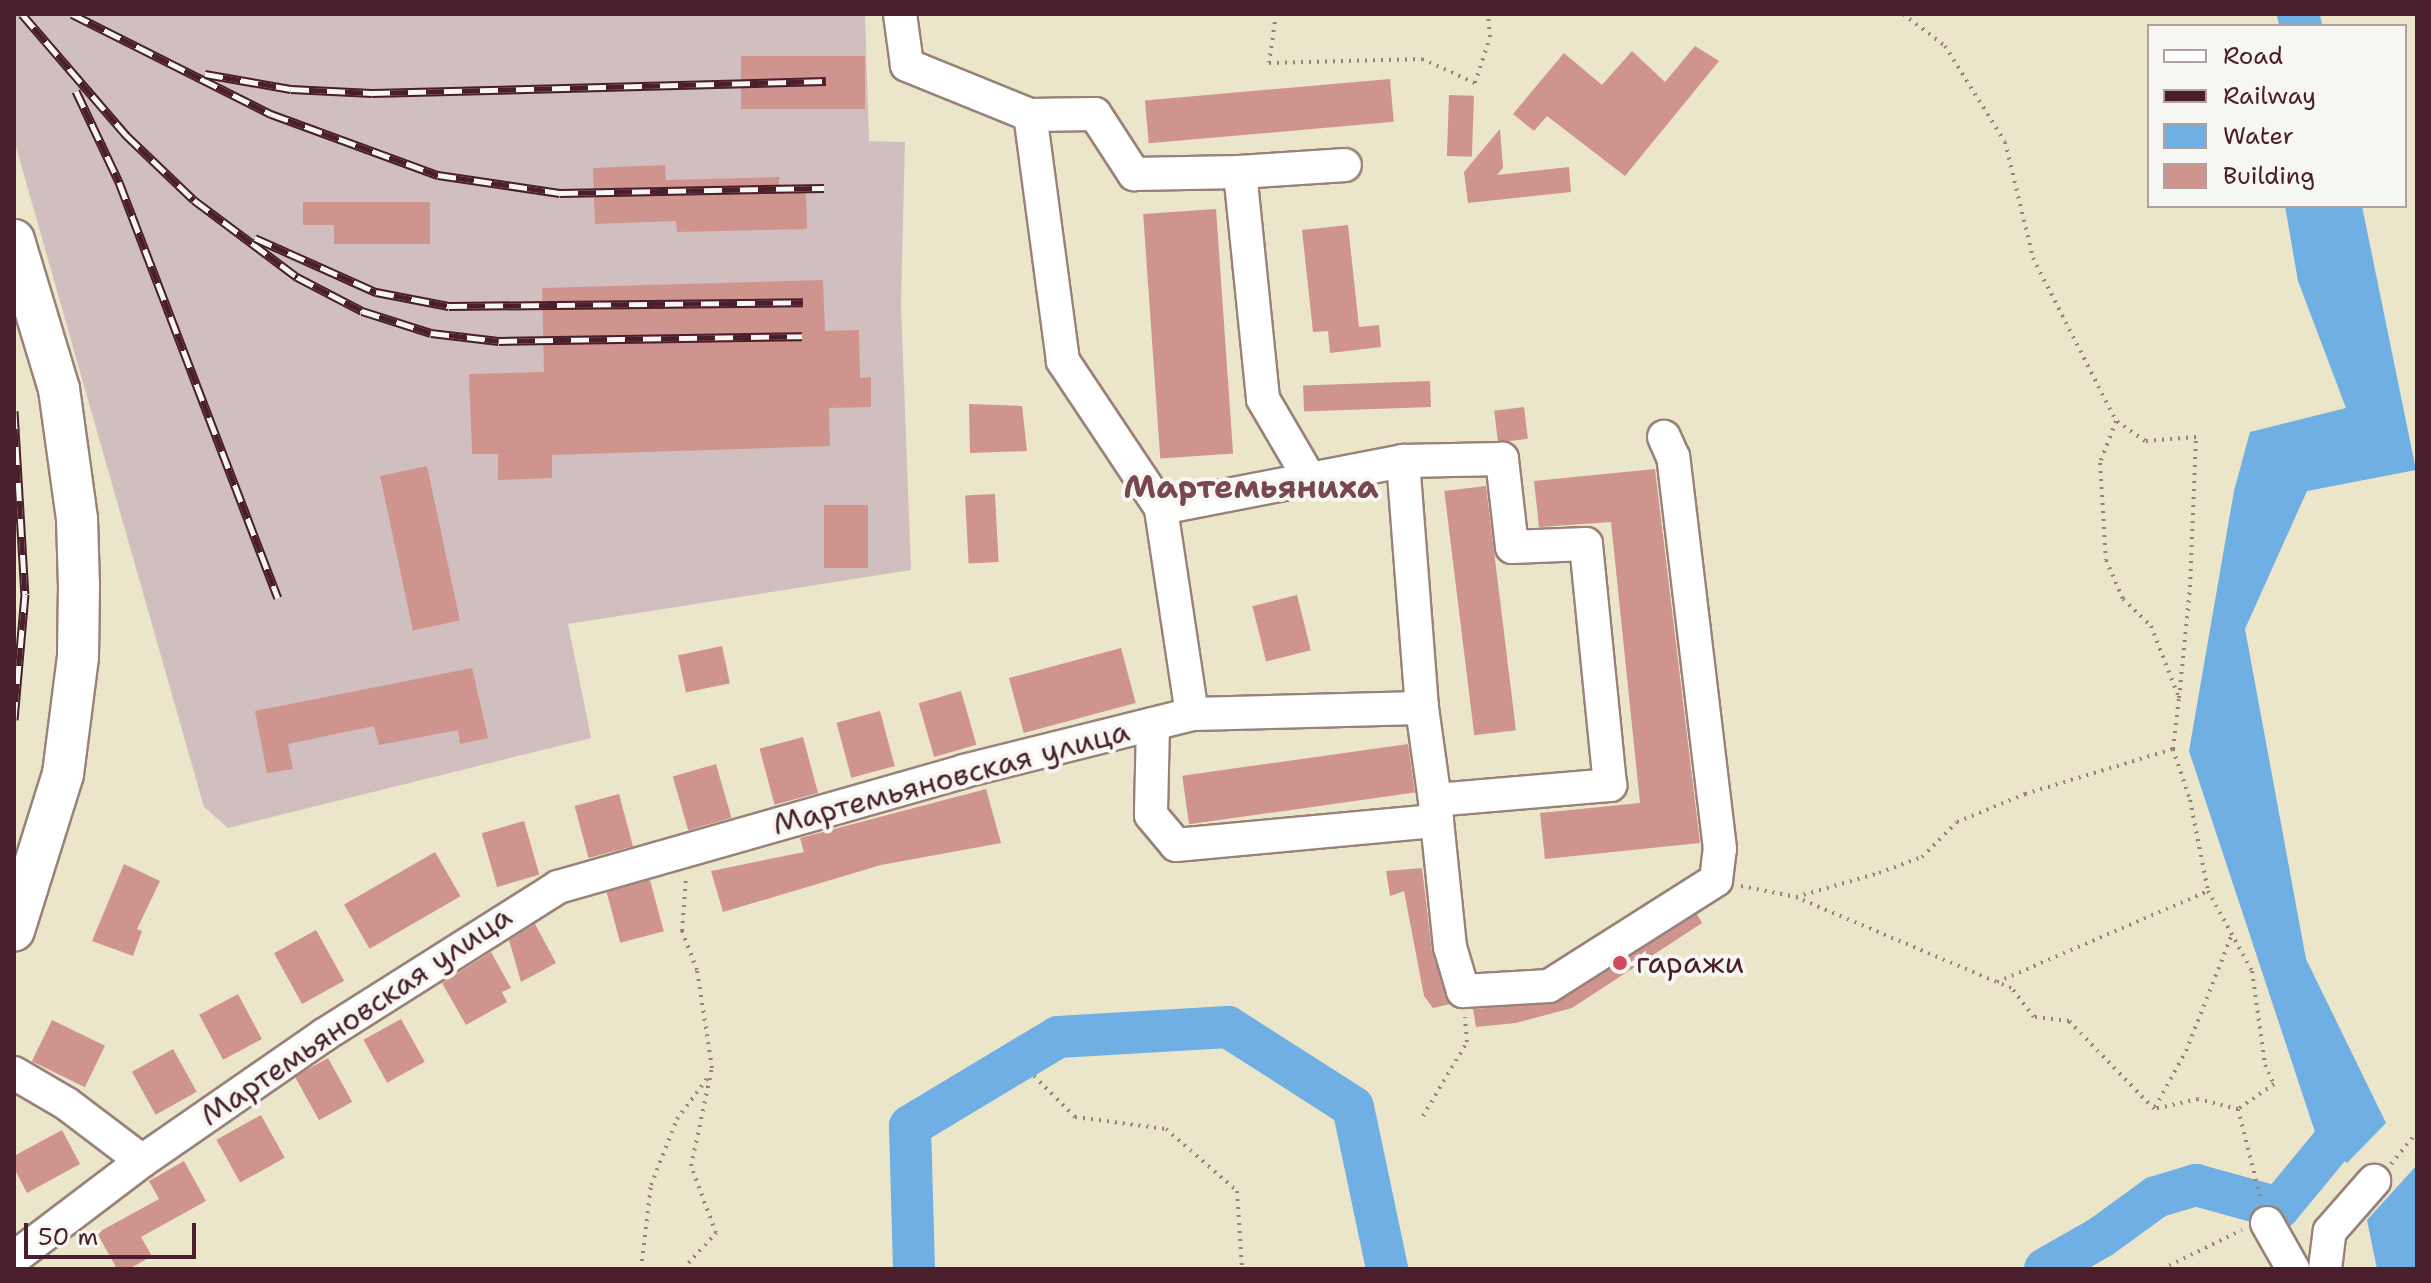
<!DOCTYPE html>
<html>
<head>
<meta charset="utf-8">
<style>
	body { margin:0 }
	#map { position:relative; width:2431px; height:1283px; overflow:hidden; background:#ebe6ca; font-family:"Shantell Sans",sans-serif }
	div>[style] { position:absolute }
	.industrial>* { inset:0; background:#d1bfbf }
	.water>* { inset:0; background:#6fafe3 }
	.river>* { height:42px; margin:-21px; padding:0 21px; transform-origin:21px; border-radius:21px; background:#6fafe3 }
	.building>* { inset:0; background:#d0948e; transform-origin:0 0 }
	.path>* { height:4px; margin-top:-2px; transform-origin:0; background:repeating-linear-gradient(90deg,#9a827a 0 2px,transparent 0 8px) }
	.roads { filter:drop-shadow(2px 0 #9a827a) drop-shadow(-2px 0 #9a827a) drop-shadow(0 2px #9a827a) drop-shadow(0 -2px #9a827a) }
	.minor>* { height:32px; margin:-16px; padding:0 16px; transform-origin:16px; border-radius:16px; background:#fff }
	.major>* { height:40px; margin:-20px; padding:0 20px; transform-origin:20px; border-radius:20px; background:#fff }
	.rail>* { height:9px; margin-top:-4.5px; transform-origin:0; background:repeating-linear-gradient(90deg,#f6f6f2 0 18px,#4a1f2b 0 36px); box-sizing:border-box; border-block:2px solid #4a1f2b }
	.dots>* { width:22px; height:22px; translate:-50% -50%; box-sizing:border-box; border:4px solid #f6f6f2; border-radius:50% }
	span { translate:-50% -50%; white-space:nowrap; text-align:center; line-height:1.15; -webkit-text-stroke:8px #f6f6f2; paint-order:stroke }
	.street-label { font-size:30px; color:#4a1f2b }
	.poi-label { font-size:30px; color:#4a1f2b }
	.left { translate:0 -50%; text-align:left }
	.neighbourhood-label { font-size:32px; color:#79484e; font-weight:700 }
	.frame { position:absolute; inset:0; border:16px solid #4a1f2b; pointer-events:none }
	.legend { position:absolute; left:2147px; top:24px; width:260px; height:184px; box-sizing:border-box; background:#f6f6f2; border:2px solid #b1a0a2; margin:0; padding:10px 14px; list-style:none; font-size:24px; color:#4a1f2b }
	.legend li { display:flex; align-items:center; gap:16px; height:40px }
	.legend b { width:40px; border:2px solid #b1a0a2 }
	.scale { position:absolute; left:24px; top:1223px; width:172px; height:36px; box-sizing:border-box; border:4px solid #4a1f2b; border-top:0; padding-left:10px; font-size:24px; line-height:28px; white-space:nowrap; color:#4a1f2b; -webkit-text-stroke:6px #f6f6f2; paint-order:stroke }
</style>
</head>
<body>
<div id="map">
	<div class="industrial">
		<div style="clip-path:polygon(14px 14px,865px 14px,869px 141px,905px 142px,901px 304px,911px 570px,568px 624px,591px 738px,228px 828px,204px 807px,14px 140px)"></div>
	</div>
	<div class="water">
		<div style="clip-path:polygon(2285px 206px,2362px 206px,2416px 470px,2307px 491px,2245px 629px,2306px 959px,2386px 1123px,2347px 1163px,2315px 1132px,2189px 751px,2234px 491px,2250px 432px,2346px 408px,2298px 281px)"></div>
		<div style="clip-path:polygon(2417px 1165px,2417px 1269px,2377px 1269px,2367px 1220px)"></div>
	</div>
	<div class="river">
		<div style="left:2298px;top:14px;width:12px;rotate:76deg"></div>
		<div style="left:914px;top:1269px;width:143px;rotate:-91.6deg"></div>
		<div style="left:910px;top:1126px;width:173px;rotate:-31deg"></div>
		<div style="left:1058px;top:1037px;width:170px;rotate:-3.4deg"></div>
		<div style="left:1228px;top:1027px;width:148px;rotate:32.6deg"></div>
		<div style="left:1353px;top:1107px;width:166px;rotate:78.1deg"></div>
		<div style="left:2045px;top:1269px;width:64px;rotate:-29.7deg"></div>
		<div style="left:2101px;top:1237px;width:68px;rotate:-36deg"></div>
		<div style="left:2156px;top:1197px;width:42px;rotate:-16.7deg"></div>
		<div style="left:2196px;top:1185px;width:86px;rotate:15.5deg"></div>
		<div style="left:2279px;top:1208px;width:96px;rotate:-50.5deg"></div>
		<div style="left:2340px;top:1134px;width:42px;rotate:-108deg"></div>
	</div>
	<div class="building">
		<div style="clip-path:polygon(1695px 46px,1719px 61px,1625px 176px,1547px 116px,1534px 131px,1513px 114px,1564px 53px,1602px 85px,1632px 51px,1665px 82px)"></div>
		<div style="left:865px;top:56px;width:53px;height:124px;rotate:90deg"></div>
		<div style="left:1390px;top:79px;width:43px;height:246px;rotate:85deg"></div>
		<div style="left:1449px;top:95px;width:25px;height:61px;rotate:2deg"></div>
		<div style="clip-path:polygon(1500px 129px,1503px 168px,1497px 175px,1569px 167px,1571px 192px,1468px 203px,1464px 172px)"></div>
		<div style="clip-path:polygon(665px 165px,666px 180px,779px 177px,779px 193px,806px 192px,807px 229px,677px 232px,676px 221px,595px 224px,593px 168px)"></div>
		<div style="clip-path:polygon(303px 202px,430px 202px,430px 244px,334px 244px,334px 225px,303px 225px)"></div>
		<div style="left:1216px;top:209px;width:245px;height:73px;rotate:86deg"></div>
		<div style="clip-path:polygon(1348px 225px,1359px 327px,1379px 325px,1381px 347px,1330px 353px,1328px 331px,1313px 332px,1302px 230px)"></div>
		<div style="clip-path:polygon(823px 280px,825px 331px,859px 330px,860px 378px,871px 377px,871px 407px,829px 408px,830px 446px,552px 455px,552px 478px,498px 480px,498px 454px,472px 454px,469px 374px,544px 372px,542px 288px)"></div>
		<div style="left:1430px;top:381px;width:26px;height:127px;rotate:88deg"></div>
		<div style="clip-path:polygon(969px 404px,1022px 406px,1027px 451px,970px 453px)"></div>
		<div style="left:1524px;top:407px;width:32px;height:30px;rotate:83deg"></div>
		<div style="left:427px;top:466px;width:158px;height:48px;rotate:78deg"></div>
		<div style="clip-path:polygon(1655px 469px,1700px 843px,1545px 859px,1540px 813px,1640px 803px,1611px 522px,1539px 527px,1534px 481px)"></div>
		<div style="left:1486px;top:486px;width:246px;height:42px;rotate:83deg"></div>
		<div style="left:995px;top:494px;width:68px;height:30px;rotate:87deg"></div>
		<div style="left:824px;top:505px;width:44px;height:63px"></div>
		<div style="left:1297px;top:595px;width:57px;height:46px;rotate:76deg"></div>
		<div style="left:722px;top:646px;width:38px;height:45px;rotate:78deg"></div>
		<div style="left:1121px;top:648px;width:57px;height:116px;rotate:75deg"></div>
		<div style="clip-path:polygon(472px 668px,488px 738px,460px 744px,458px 730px,379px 745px,374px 726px,288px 744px,293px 769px,267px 773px,255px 711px)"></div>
		<div style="left:961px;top:691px;width:56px;height:44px;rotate:74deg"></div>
		<div style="left:880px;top:711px;width:57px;height:45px;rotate:75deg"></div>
		<div style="left:803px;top:737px;width:58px;height:45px;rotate:75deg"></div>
		<div style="left:1408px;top:744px;width:49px;height:228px;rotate:82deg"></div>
		<div style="left:716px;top:764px;width:56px;height:45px;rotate:74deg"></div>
		<div style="clip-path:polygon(986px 789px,1001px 843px,881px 865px,723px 912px,711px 871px,804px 852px,800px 838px)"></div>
		<div style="left:619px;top:794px;width:54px;height:46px;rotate:75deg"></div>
		<div style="left:524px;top:821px;width:56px;height:44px;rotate:74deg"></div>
		<div style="left:435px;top:852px;width:51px;height:105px;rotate:60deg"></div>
		<div style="clip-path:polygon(124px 864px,160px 881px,137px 929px,142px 931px,133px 956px,92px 941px)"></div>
		<div style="clip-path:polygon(1422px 868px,1432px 952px,1450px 1004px,1433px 1008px,1424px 996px,1404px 891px,1390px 896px,1386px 871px)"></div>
		<div style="left:650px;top:880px;width:53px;height:45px;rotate:75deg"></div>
		<div style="clip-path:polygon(1697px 914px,1702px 923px,1572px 1008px,1516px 1023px,1476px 1027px,1473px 1009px,1558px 1002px)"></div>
		<div style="clip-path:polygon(535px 924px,556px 963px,521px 982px,509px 940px)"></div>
		<div style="left:316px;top:930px;width:58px;height:48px;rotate:61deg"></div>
		<div style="clip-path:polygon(491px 952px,511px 988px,502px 992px,507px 1002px,466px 1025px,442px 983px)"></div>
		<div style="left:238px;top:994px;width:51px;height:44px;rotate:62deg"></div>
		<div style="left:401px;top:1019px;width:49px;height:43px;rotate:61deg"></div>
		<div style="left:52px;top:1020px;width:59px;height:46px;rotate:26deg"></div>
		<div style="left:173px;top:1049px;width:49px;height:47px;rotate:61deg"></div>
		<div style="left:328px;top:1058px;width:50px;height:38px;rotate:61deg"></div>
		<div style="left:261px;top:1115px;width:49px;height:51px;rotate:61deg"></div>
		<div style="clip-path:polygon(62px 1130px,80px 1164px,27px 1193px,14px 1168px,14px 1156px)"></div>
		<div style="clip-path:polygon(184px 1161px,206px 1201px,141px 1237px,152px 1256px,129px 1269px,117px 1269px,97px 1233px,159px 1199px,149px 1181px)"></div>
	</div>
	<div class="path">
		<div style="left:1276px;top:14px;width:49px;rotate:98.1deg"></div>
		<div style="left:1269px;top:63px;width:153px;rotate:-1.5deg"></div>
		<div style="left:1422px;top:59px;width:58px;rotate:24.4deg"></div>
		<div style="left:1475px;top:83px;width:48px;rotate:-71.9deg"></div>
		<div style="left:1490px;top:37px;width:23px;rotate:-95deg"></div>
		<div style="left:1903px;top:14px;width:53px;rotate:37.3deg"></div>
		<div style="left:1945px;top:46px;width:113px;rotate:58deg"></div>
		<div style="left:2005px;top:142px;width:119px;rotate:76.4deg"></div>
		<div style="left:2033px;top:258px;width:183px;rotate:63deg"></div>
		<div style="left:2173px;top:749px;width:51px;rotate:-83.3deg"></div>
		<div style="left:2179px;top:698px;width:112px;rotate:-84.3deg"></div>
		<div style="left:2190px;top:587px;width:150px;rotate:-87.7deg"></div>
		<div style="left:2196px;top:437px;width:51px;rotate:175.5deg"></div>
		<div style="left:2145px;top:441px;width:35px;rotate:-145deg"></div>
		<div style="left:2116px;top:421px;width:45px;rotate:110.9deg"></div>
		<div style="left:2100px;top:463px;width:97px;rotate:86.5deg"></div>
		<div style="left:2106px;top:560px;width:43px;rotate:66.4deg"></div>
		<div style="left:2123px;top:599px;width:39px;rotate:44deg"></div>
		<div style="left:2151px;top:626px;width:77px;rotate:68.7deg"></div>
		<div style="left:1741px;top:886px;width:56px;rotate:11.3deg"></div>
		<div style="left:1796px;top:897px;width:86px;rotate:-16.1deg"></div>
		<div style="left:1879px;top:873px;width:46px;rotate:-20.4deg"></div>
		<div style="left:1922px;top:857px;width:49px;rotate:-45deg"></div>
		<div style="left:1957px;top:822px;width:74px;rotate:-22.4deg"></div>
		<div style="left:2025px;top:794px;width:155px;rotate:-16.9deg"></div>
		<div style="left:2173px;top:749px;width:54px;rotate:71.6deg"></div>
		<div style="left:2190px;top:800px;width:93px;rotate:78.8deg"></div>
		<div style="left:2208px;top:891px;width:91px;rotate:61.2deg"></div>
		<div style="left:2252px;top:971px;width:95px;rotate:82.1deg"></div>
		<div style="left:2265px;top:1065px;width:21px;rotate:65deg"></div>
		<div style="left:2274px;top:1084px;width:44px;rotate:145.2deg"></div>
		<div style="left:2238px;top:1109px;width:41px;rotate:-166deg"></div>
		<div style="left:2198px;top:1099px;width:45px;rotate:167.2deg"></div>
		<div style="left:2154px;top:1109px;width:122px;rotate:-134deg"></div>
		<div style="left:2069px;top:1021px;width:35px;rotate:-173deg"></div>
		<div style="left:2034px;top:1017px;width:37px;rotate:-128deg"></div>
		<div style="left:2011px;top:988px;width:233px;rotate:-157.1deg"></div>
		<div style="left:1997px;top:982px;width:230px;rotate:-23.3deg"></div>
		<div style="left:1034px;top:1076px;width:58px;rotate:45deg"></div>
		<div style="left:1075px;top:1117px;width:92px;rotate:7.5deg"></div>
		<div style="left:1166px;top:1129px;width:94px;rotate:41.1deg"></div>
		<div style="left:1237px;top:1191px;width:78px;rotate:86.3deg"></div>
		<div style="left:2155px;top:1107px;width:64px;rotate:-61deg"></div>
		<div style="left:2186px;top:1051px;width:126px;rotate:-68.5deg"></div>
		<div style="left:2238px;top:1109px;width:94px;rotate:75.8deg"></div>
		<div style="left:1423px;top:1116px;width:86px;rotate:-59.3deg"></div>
		<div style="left:1467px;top:1042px;width:25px;rotate:-95deg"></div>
		<div style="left:2391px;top:1164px;width:41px;rotate:-50.9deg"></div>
		<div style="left:641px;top:1269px;width:85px;rotate:-83.2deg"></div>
		<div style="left:651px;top:1185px;width:71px;rotate:-68.5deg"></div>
		<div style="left:677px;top:1119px;width:54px;rotate:-53.3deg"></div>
		<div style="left:683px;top:1269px;width:49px;rotate:-47.5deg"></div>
		<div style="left:716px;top:1233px;width:72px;rotate:-110.5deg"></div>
		<div style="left:691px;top:1166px;width:100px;rotate:-77.9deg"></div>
		<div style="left:712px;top:1068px;width:99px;rotate:-98.7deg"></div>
		<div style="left:697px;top:970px;width:42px;rotate:-111deg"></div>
		<div style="left:682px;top:931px;width:53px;rotate:-85.7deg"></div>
		<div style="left:2162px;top:1269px;width:89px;rotate:-26deg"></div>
	</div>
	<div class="roads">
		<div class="minor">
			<div style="left:1030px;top:115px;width:65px;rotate:-0.9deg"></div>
			<div style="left:1095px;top:114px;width:72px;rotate:57deg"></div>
			<div style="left:1134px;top:174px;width:106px;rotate:-1.1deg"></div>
			<div style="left:1240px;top:172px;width:228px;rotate:84.2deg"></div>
			<div style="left:1263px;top:399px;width:95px;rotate:59.7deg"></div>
			<div style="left:1240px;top:172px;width:105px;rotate:-3.8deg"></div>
			<div style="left:1161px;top:508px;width:247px;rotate:-11deg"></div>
			<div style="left:1422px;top:708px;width:93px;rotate:82deg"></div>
			<div style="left:1153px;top:724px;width:91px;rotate:91.3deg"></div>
			<div style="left:1151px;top:815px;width:39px;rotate:50deg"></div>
			<div style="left:1176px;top:845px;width:262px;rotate:-5.3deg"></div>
			<div style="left:1437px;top:821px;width:21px;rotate:-95deg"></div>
			<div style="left:1435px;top:800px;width:176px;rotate:-4.9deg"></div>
			<div style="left:1610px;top:785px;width:242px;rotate:-95.7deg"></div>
			<div style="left:1586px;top:544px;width:74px;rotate:177.7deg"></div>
			<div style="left:1512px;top:547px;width:89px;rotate:-96.5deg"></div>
			<div style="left:1502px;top:459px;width:99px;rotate:178.8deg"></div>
			<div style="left:1403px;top:461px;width:248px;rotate:85.6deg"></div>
			<div style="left:1422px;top:708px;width:230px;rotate:178.5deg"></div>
			<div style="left:1437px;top:821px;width:127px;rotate:84.1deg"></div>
			<div style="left:1450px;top:947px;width:46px;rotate:73.5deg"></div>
			<div style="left:1463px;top:991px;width:86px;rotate:-3.3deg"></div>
			<div style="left:1549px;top:986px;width:198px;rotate:-32.4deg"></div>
			<div style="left:1716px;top:880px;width:31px;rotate:-83deg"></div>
			<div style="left:1720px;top:849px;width:395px;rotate:-96.8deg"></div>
			<div style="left:1673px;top:457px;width:22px;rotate:-114deg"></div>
			<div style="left:14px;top:1073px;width:61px;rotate:30.3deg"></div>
			<div style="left:67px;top:1104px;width:94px;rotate:37.2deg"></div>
			<div style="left:2267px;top:1223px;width:53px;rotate:60.5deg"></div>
			<div style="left:14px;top:1258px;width:161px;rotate:-37.2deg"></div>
			<div style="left:142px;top:1161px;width:221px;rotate:-34.7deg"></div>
			<div style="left:324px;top:1035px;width:277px;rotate:-32.3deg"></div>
			<div style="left:558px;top:887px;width:422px;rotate:-15.9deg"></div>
			<div style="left:964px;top:771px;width:235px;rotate:-14deg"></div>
			<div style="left:1192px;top:714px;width:208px;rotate:-98.6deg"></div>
			<div style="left:1161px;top:508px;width:177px;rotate:-123.7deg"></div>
			<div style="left:1063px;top:361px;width:248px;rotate:-97.6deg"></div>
			<div style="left:1030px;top:115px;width:133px;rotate:-157.9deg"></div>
			<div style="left:907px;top:65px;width:51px;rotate:-97.8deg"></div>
			<div style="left:2325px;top:1269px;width:38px;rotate:-83deg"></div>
			<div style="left:2330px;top:1231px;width:67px;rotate:-48.7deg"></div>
		</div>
		<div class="major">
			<div style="left:14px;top:240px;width:156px;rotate:73.2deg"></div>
			<div style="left:59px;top:389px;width:131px;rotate:82.1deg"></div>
			<div style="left:77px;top:519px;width:66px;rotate:88.3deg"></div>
			<div style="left:79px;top:585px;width:72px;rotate:90.8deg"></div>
			<div style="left:78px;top:657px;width:118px;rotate:97.3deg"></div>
			<div style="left:63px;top:774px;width:164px;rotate:107.4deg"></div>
		</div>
	</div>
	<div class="rail">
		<div style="left:22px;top:14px;width:160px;rotate:49.3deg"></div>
		<div style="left:126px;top:135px;width:94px;rotate:43.7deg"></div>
		<div style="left:194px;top:200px;width:129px;rotate:36.8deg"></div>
		<div style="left:297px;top:277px;width:73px;rotate:27.6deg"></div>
		<div style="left:362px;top:311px;width:72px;rotate:17.7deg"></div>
		<div style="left:431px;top:333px;width:68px;rotate:6.7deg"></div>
		<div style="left:499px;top:341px;width:303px;rotate:-0.9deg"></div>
		<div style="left:72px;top:14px;width:223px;rotate:26.7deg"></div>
		<div style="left:271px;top:114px;width:178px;rotate:20.1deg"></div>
		<div style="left:438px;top:175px;width:123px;rotate:8.4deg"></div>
		<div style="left:560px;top:193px;width:264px;rotate:-1.1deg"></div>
		<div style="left:205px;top:74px;width:87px;rotate:9.9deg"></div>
		<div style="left:291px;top:89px;width:81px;rotate:2.8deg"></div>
		<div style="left:372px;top:93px;width:454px;rotate:-1.5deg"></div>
		<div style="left:76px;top:91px;width:101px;rotate:64.7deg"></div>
		<div style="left:119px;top:182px;width:445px;rotate:69.1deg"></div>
		<div style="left:255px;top:238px;width:133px;rotate:24.1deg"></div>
		<div style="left:376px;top:292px;width:74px;rotate:10.9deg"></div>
		<div style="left:449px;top:306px;width:354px;rotate:-0.6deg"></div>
		<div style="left:14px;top:411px;width:183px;rotate:86.6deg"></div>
		<div style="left:25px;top:594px;width:126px;rotate:95deg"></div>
	</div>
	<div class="dots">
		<div style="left:1620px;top:963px;background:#d1495b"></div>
	</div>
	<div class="street-label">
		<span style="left:951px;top:778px;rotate:-15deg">Мартемьяновская улица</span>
		<span style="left:356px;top:1016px;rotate:-34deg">Мартемьяновская улица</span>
	</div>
	<div class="poi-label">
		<span class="left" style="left:1636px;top:963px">гаражи</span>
	</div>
	<div class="neighbourhood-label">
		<span style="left:1251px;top:487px">Мартемьяниха</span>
	</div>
	<div class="frame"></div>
	<ul class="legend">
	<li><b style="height:10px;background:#fff"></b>Road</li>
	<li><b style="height:10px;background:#4a1f2b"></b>Railway</li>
	<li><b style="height:22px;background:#6fafe3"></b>Water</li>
	<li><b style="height:22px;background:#d0948e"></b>Building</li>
	</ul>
	<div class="scale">50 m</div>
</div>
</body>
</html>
